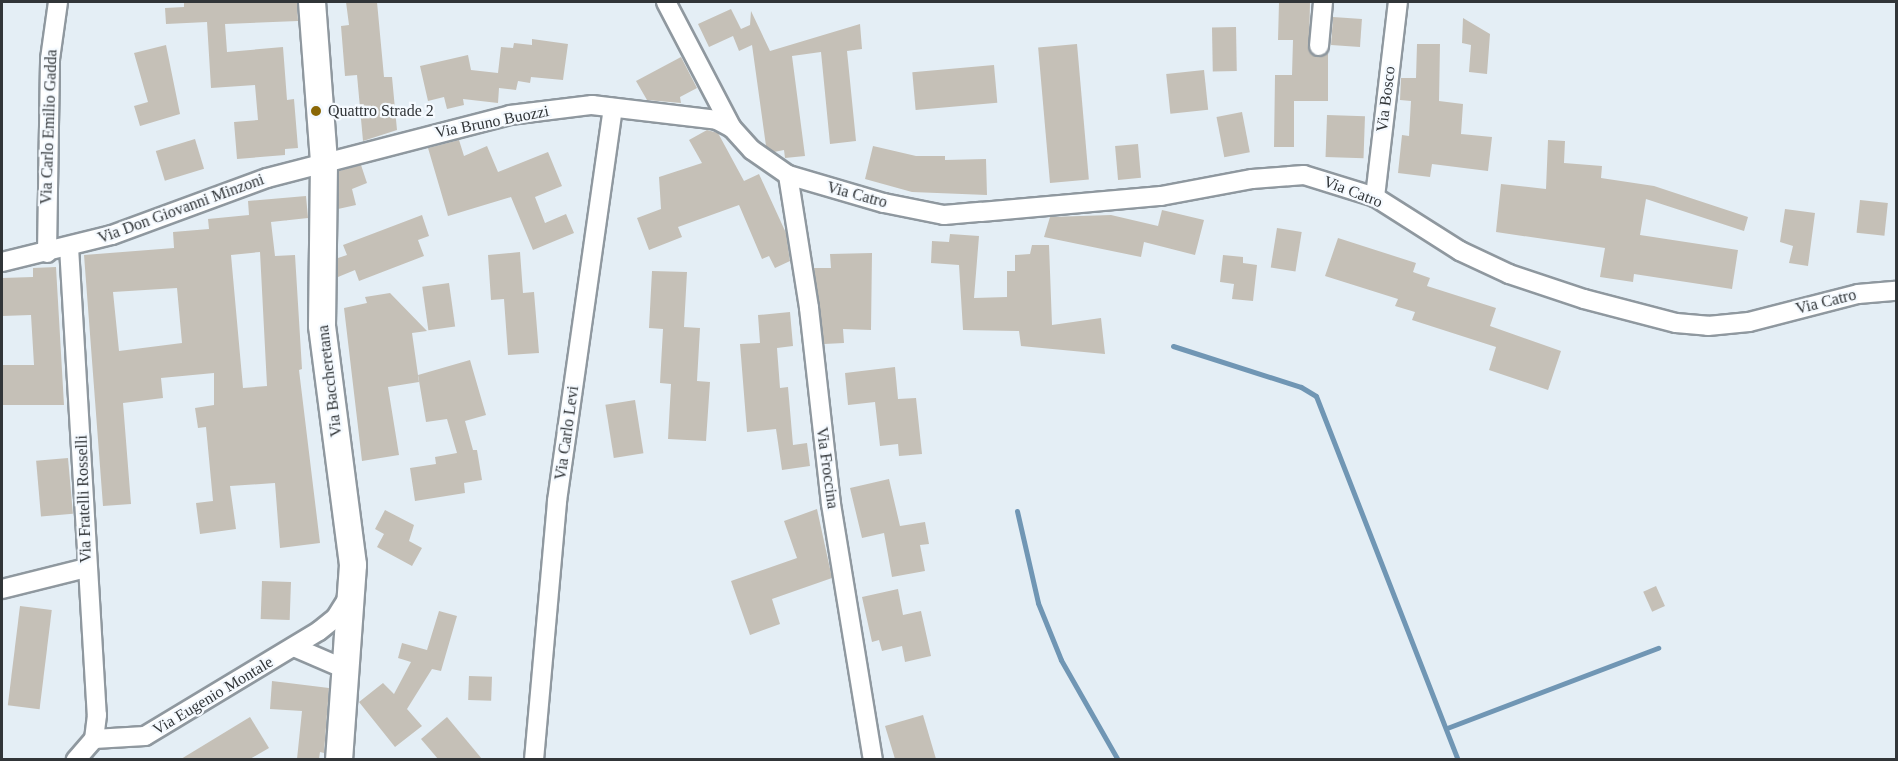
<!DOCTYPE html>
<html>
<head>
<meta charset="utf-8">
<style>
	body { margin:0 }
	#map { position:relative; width:1898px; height:761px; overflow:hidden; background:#e4eef5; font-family:Georgia,serif }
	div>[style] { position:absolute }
	.stream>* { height:5px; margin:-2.5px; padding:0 2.5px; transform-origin:2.5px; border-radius:2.5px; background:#7096b4 }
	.building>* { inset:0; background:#c5c0b7; transform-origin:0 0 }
	.roads { filter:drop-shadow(2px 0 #8f989f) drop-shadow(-2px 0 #8f989f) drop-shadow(0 2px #8f989f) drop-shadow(0 -2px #8f989f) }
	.street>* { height:18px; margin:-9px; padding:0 9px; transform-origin:9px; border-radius:9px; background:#fff }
	.secondary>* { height:26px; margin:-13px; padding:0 13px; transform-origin:13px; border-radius:13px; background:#fff }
	.dots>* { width:16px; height:16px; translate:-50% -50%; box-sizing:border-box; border:3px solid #f5faff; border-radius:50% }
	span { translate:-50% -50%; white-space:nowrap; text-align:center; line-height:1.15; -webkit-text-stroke:4.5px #f5faff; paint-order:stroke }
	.street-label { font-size:16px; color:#313538 }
	.poi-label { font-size:16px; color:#313538 }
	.left { translate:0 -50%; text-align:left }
	.frame { position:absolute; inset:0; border:3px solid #313538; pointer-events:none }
</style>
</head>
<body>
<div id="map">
	<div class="stream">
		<div style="left:1173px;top:346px;width:134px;rotate:17.8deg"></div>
		<div style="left:1301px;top:387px;width:17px;rotate:31deg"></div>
		<div style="left:1316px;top:396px;width:391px;rotate:68.7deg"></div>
		<div style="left:1017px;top:511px;width:94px;rotate:77.1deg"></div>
		<div style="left:1038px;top:603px;width:61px;rotate:68deg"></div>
		<div style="left:1061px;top:660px;width:115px;rotate:60.3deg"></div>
		<div style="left:1447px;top:728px;width:226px;rotate:-20.8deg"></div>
	</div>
	<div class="building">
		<div style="clip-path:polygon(184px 2px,297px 2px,298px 21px,225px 24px,227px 52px,283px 47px,287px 100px,294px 99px,298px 148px,285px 149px,285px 155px,237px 159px,234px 122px,258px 120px,255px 85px,211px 88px,207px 22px,166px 24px,165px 8px,184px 7px)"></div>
		<div style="clip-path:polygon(346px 2px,377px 2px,384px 77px,392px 77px,397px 130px,363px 141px,357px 75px,345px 76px,341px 26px,349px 25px)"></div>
		<div style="clip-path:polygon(1279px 2px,1310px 2px,1309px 50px,1317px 57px,1328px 52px,1328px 101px,1294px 101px,1294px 147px,1274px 147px,1275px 75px,1292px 75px,1293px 40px,1278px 40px)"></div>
		<div style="clip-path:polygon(731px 9px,741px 29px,750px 25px,751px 11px,770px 51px,860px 24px,862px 49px,847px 51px,856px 141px,830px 144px,821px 52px,792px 56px,805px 156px,785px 158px,784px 150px,774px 152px,766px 146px,752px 45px,739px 51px,733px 36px,709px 47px,698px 24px)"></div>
		<div style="left:1333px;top:17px;width:29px;height:28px;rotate:4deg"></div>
		<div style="clip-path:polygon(1463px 18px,1490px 34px,1487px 74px,1469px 72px,1471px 45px,1462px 43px)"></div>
		<div style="left:1236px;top:27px;width:44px;height:24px;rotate:89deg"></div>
		<div style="clip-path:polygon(532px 39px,568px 44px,563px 80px,531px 77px,530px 83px,518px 81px,516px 90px,499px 88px,498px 103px,463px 99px,464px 105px,447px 109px,444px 97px,428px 101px,420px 66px,468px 55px,471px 70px,498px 73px,501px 47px,513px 48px,514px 43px,532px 45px)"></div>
		<div style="left:1077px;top:44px;width:136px;height:39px;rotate:85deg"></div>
		<div style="clip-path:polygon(1417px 44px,1440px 44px,1439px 101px,1463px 104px,1461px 134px,1492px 137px,1488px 171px,1432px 164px,1430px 177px,1398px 173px,1402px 135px,1409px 136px,1411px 101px,1400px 100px,1401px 78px,1416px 78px)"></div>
		<div style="clip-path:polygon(166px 45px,180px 114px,140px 126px,134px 106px,148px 102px,134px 53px)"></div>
		<div style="clip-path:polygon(681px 57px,697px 88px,680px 97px,681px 103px,647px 100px,636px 81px)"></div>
		<div style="left:994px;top:65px;width:38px;height:82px;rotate:85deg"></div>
		<div style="left:1204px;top:70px;width:40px;height:38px;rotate:84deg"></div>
		<div style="left:1242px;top:112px;width:41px;height:26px;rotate:79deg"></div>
		<div style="left:1327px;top:115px;width:38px;height:42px;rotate:2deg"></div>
		<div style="clip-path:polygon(707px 130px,718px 133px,744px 181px,759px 174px,786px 233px,790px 261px,775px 268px,769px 256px,762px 259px,739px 205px,678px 227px,682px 237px,649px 250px,637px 218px,661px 209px,659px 177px,702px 163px,689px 140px)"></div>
		<div style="left:195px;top:139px;width:31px;height:41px;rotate:73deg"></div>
		<div style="clip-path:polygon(459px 140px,464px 156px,487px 146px,498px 172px,548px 152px,562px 186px,535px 197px,545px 223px,566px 214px,574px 233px,533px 250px,511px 197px,448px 216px,428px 148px)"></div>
		<div style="clip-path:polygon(1548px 140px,1565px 141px,1564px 163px,1602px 166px,1601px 178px,1654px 186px,1748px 217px,1744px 231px,1646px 199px,1640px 235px,1738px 250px,1732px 289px,1634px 274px,1633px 282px,1600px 277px,1605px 248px,1496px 232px,1501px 184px,1546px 189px)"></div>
		<div style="left:1138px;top:144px;width:34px;height:23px;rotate:85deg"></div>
		<div style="clip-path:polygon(873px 146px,916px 156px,945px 156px,945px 160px,986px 159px,987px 195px,912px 192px,865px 179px)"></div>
		<div style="clip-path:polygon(361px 165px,367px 183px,352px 189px,356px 205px,338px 209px,339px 171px)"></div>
		<div style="clip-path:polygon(evenodd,306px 196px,308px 218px,271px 222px,275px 256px,295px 255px,302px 369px,299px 370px,320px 543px,280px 548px,275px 483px,230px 486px,236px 529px,200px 534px,196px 503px,213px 501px,206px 427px,198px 428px,195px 408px,214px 405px,214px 373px,161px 378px,163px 398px,123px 403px,131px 504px,103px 506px,84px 255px,174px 248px,173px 232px,209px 229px,208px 219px,249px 215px,248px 201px,306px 196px,260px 252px,267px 386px,243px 388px,231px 255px,260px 252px,306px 196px,177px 288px,182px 343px,119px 351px,113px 292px,177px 288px)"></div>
		<div style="left:1860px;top:200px;width:28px;height:33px;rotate:6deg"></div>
		<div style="clip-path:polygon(1785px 209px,1815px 213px,1808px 266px,1789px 263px,1793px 246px,1780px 242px)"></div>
		<div style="clip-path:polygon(1162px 210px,1204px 220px,1195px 255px,1144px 242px,1141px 257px,1044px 237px,1050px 217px,1111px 215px,1158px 226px)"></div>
		<div style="clip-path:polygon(422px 215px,429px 236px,418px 240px,424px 256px,359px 281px,355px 270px,338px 277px,338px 258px,347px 255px,343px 245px)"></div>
		<div style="left:1277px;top:228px;width:25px;height:40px;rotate:9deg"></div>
		<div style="clip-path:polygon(950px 234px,979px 236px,974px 298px,1007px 297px,1007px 271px,1015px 271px,1015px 255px,1030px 254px,1032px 245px,1049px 245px,1052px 325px,1101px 318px,1105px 354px,1021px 346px,1019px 331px,963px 330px,959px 265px,931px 263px,932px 241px,949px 242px)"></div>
		<div style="clip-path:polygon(1338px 238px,1416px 263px,1413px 272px,1430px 278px,1427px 286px,1496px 308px,1490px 326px,1561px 351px,1548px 390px,1489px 370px,1496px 347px,1412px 320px,1415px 312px,1395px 306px,1398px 299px,1325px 276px)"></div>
		<div style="clip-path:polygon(520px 252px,523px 293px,534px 292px,539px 353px,508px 355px,504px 299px,491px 300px,488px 255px)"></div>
		<div style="clip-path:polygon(872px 253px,871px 330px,843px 329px,844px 343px,824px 344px,814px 268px,831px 268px,830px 254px)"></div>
		<div style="clip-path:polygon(1223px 255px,1243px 257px,1243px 263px,1257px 265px,1253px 301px,1232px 299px,1234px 284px,1220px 282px)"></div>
		<div style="clip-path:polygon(56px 267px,64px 405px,2px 405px,2px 365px,34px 365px,31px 315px,2px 316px,2px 278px,33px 277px,33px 268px)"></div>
		<div style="clip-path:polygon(652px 271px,687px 272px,684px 327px,700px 328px,697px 381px,710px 382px,706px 441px,668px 439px,671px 384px,660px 383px,663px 329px,649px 328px)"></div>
		<div style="left:449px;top:283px;width:44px;height:27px;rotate:82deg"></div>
		<div style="clip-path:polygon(390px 293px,427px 331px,412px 333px,419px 382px,388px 387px,399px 455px,362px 461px,344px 308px,367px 303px,365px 297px)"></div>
		<div style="clip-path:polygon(790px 312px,793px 346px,777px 348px,780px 388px,788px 387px,793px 445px,807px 443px,810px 466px,782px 470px,776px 429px,747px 432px,740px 344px,760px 343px,758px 315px)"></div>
		<div style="clip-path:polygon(470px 360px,486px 415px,465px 421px,473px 450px,477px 450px,482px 480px,464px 483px,465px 493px,415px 501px,410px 468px,436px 464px,435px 457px,457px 453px,447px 419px,426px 422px,418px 375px)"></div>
		<div style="clip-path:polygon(895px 367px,898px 399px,916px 398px,922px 454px,899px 456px,898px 444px,880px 446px,875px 402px,848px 405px,845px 373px)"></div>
		<div style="left:635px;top:400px;width:54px;height:30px;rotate:81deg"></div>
		<div style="left:68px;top:458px;width:56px;height:32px;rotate:85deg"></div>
		<div style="clip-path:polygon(889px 479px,900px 526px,925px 522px,929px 544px,920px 545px,925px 571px,892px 577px,884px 533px,862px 538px,850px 488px)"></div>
		<div style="clip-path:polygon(817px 509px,832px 578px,772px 599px,780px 624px,750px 635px,731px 581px,797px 558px,784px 521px)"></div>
		<div style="clip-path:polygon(385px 510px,414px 525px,409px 541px,422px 548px,412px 566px,377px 547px,384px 534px,375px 529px)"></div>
		<div style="left:262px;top:581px;width:29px;height:38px;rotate:2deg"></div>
		<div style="left:1656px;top:586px;width:22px;height:14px;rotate:66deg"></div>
		<div style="clip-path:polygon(898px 589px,903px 615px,921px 611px,931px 656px,905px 662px,902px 646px,882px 651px,879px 640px,872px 642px,862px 597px)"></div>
		<div style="left:20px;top:606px;width:32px;height:100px;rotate:7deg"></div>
		<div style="clip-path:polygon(439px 611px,457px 616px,441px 671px,432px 669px,407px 709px,422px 726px,395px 747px,359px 702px,383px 683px,394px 694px,411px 662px,398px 658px,402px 643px,427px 650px)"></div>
		<div style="left:469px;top:676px;width:23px;height:24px;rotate:2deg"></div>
		<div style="clip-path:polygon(272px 681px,329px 688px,324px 753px,320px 752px,319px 759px,297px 759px,302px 711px,270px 709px)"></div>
		<div style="clip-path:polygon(923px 715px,936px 759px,895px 759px,885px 726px)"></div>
		<div style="clip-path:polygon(250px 717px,269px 748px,250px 759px,181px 759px)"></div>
		<div style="clip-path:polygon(447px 717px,482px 759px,438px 759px,421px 739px)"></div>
	</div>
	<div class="roads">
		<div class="street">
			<div style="left:666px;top:2px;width:142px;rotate:62.4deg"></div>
			<div style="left:732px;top:128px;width:30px;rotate:48deg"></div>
			<div style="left:752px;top:150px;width:44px;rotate:34.8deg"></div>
			<div style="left:788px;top:175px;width:100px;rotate:16.3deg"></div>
			<div style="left:884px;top:203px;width:61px;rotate:11.3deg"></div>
			<div style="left:944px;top:215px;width:37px;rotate:-5deg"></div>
			<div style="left:981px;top:212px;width:181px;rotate:-5.1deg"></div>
			<div style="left:1161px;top:196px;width:93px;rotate:-10.6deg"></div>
			<div style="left:1252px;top:179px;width:52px;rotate:-4.4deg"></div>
			<div style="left:1304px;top:175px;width:74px;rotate:17.2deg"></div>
			<div style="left:1375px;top:197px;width:101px;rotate:32.4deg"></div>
			<div style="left:1460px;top:251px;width:54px;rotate:25.1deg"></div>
			<div style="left:1509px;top:274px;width:79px;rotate:18.4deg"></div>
			<div style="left:1584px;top:299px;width:95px;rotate:14.6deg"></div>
			<div style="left:1676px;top:323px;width:32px;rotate:5deg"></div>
			<div style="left:1708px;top:326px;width:41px;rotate:-5.6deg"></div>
			<div style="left:1749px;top:322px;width:113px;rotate:-14.4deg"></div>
			<div style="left:1858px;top:294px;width:38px;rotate:-5deg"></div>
			<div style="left:1319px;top:46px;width:44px;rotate:-84.8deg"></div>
			<div style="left:788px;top:175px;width:135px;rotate:81deg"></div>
			<div style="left:809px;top:308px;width:197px;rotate:83.6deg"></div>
			<div style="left:831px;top:504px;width:259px;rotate:80.7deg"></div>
			<div style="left:1375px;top:197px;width:196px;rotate:-83.3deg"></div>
			<div style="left:69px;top:247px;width:469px;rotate:86.6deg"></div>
			<div style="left:97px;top:715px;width:24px;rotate:97deg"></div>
			<div style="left:94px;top:739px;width:28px;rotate:131deg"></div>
			<div style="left:47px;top:253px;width:194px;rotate:-89.1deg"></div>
			<div style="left:50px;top:59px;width:58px;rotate:-82deg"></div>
			<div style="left:2px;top:262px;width:113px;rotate:-13.8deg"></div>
			<div style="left:112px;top:235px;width:165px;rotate:-20.2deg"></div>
			<div style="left:267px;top:178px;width:251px;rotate:-14.5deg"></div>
			<div style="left:510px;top:115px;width:83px;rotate:-7deg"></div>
			<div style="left:592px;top:105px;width:126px;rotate:6.8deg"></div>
			<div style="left:717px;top:120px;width:17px;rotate:28deg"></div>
			<div style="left:2px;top:589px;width:87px;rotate:-14deg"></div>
			<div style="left:294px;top:647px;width:56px;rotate:23.3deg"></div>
			<div style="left:94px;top:739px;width:51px;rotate:-3.4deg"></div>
			<div style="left:145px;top:736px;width:203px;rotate:-31.1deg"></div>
			<div style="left:319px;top:631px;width:22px;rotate:-39deg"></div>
			<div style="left:336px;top:617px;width:26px;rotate:-58deg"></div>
			<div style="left:534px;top:760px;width:260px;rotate:-84.9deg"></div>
			<div style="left:557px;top:501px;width:397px;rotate:-81.9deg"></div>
		</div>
		<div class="secondary">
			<div style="left:312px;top:2px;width:161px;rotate:85.7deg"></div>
			<div style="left:324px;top:163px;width:163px;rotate:90.7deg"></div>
			<div style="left:322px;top:326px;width:241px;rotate:82.6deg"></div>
			<div style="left:353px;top:565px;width:196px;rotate:94.1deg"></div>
		</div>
	</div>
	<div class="dots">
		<div style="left:316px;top:111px;background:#8a6706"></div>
	</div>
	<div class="street-label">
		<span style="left:1386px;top:99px;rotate:-83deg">Via Bosco</span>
		<span style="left:492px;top:122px;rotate:-11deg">Via Bruno Buozzi</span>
		<span style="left:49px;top:127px;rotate:-88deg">Via Carlo Emilio Gadda</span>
		<span style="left:1353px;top:192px;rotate:21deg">Via Catro</span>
		<span style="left:857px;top:195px;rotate:15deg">Via Catro</span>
		<span style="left:181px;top:209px;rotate:-20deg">Via Don Giovanni Minzoni</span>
		<span style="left:1826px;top:302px;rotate:-14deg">Via Catro</span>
		<span style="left:330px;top:381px;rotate:-97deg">Via Baccheretana</span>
		<span style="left:567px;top:433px;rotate:-82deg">Via Carlo Levi</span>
		<span style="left:827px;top:468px;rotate:82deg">Via Froccina</span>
		<span style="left:84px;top:499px;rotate:-92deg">Via Fratelli Rosselli</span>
		<span style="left:213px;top:696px;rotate:-31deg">Via Eugenio Montale</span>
	</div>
	<div class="poi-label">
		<span class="left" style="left:328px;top:111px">Quattro Strade 2</span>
	</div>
	<div class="frame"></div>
</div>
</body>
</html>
